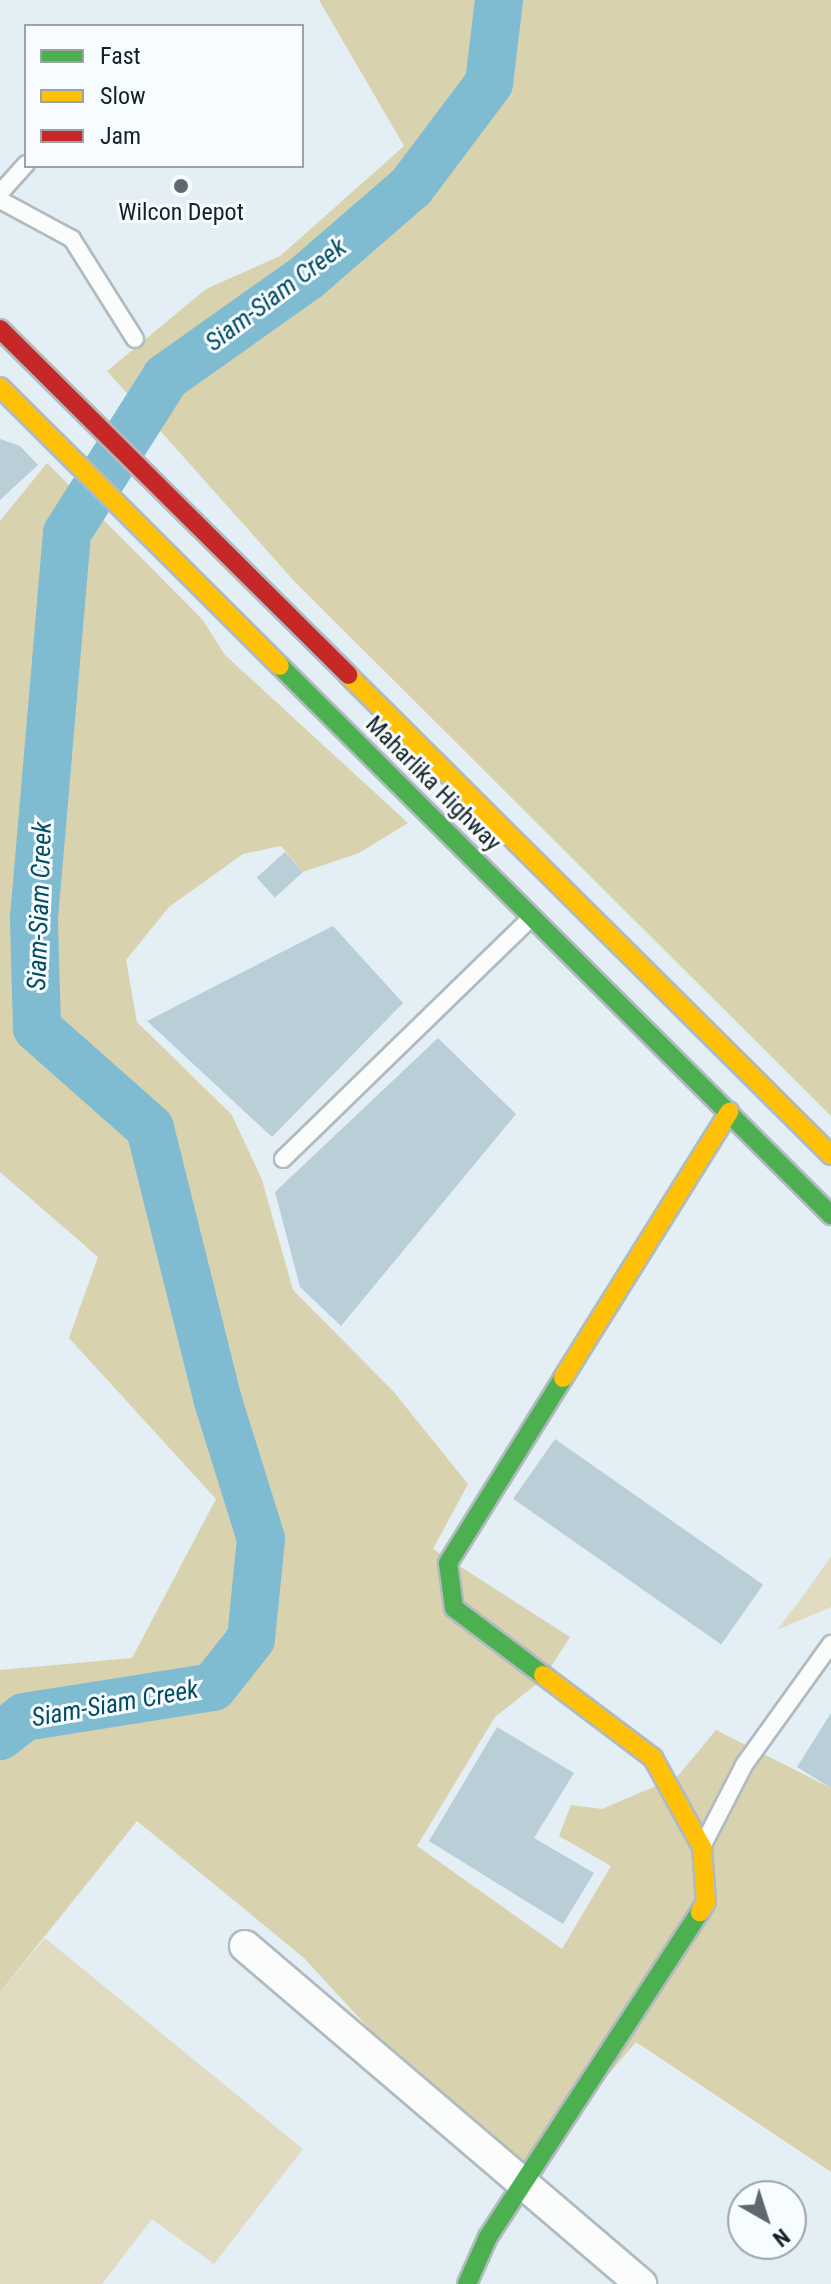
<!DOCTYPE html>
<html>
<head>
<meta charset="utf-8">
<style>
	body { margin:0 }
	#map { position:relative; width:831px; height:2284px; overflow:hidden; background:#e3eff4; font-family:"Roboto Condensed",sans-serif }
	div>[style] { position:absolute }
	.green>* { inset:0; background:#e1dcc1 }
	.forest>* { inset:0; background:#d9d2af }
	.river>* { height:48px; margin:-24px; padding:0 24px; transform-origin:24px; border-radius:24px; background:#7fbcd2 }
	.building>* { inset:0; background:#b9ced6; transform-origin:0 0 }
	.roads { filter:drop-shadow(2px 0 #b0babf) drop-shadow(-2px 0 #b0babf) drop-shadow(0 2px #b0babf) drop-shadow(0 -2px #b0babf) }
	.lane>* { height:16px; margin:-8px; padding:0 8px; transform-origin:8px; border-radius:8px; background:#fbfdfd }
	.street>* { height:30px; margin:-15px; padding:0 15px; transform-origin:15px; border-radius:15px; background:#fbfdfd }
	.fast>* { height:18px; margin:-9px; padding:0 9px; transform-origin:9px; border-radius:9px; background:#4caf50 }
	.slow>* { height:18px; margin:-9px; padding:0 9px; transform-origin:9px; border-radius:9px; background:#ffc107 }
	.jam>* { height:18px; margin:-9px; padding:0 9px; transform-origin:9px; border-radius:9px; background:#c62828 }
	.dots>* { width:22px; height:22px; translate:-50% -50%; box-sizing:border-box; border:4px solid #f6fcff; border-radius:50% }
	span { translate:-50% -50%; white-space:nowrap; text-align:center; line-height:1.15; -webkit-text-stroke:6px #f6fcff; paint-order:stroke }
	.poi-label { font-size:24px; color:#162125 }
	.street-label { font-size:24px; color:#162125 }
	.water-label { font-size:26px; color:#044d63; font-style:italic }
	.legend { position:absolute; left:24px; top:24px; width:280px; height:144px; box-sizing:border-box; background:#f6fcff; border:2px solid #9ca4a8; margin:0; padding:10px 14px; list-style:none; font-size:24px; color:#162125 }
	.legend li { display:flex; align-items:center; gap:16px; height:40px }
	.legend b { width:40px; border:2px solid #9ca4a8 }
	.north { position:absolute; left:727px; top:2180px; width:80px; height:80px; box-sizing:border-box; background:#f6fcff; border:2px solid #9ca4a8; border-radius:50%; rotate:141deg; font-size:22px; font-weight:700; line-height:32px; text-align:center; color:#162125 }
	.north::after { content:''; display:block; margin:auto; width:28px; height:36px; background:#5e696d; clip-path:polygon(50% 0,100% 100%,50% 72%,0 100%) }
</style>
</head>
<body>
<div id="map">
	<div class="green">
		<div style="clip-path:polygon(831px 1556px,831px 1607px,777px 1630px,803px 1596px)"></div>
		<div style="clip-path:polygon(45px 1938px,303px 2149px,214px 2264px,152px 2219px,102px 2284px,0 2284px,0 1992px)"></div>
	</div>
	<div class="forest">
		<div style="clip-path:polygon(319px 0,831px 0,831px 1116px,295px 582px,107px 371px,206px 289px,280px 256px,404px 146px)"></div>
		<div style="clip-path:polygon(47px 463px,202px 619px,225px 655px,408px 823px,359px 853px,303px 872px,281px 846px,243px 854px,169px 907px,126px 960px,137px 1022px,232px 1115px,262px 1180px,293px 1290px,393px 1391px,468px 1484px,433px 1549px,570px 1637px,543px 1679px,495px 1717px,417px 1846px,562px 1949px,611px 1866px,559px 1836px,571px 1805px,602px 1809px,677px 1777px,716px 1730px,831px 1788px,831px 2172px,636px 2042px,527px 2170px,430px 2095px,304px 1958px,137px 1821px,0 1992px,0 1670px,132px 1658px,216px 1499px,69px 1338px,98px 1257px,0 1172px,0 521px)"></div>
	</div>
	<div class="river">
		<div style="left:0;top:1736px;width:31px;rotate:-38deg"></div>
		<div style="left:24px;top:1717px;width:191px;rotate:-9deg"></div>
		<div style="left:213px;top:1687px;width:61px;rotate:-51.6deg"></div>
		<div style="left:251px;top:1639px;width:100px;rotate:-84.3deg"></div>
		<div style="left:261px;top:1539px;width:145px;rotate:-107.3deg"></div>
		<div style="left:218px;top:1401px;width:281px;rotate:-104deg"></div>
		<div style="left:150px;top:1128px;width:151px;rotate:-138.5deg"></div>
		<div style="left:37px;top:1028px;width:110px;rotate:-91.6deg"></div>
		<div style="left:34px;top:918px;width:386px;rotate:-85.1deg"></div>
		<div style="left:67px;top:533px;width:185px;rotate:-57.6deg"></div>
		<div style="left:166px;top:377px;width:173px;rotate:-35.3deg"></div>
		<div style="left:307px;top:277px;width:138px;rotate:-40.9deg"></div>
		<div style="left:411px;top:187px;width:130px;rotate:-53.1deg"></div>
		<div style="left:489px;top:83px;width:84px;rotate:-83.1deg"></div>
	</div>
	<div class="building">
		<div style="clip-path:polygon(0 439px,20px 446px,38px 465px,0 500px)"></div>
		<div style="left:285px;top:852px;width:27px;height:38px;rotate:48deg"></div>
		<div style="clip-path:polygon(333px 926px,403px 1003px,272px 1137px,147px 1021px)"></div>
		<div style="clip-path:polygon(438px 1038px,516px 1114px,341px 1326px,300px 1287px,275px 1192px)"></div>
		<div style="left:555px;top:1439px;width:254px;height:73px;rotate:35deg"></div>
		<div style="clip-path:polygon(831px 1713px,831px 1788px,797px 1767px)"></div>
		<div style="clip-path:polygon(497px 1727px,574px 1773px,534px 1838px,594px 1873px,563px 1924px,429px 1841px)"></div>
	</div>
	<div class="roads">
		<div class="lane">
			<div style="left:0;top:193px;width:39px;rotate:-48deg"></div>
			<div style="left:0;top:200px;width:82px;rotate:28.4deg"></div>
			<div style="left:72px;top:239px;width:118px;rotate:57.8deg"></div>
			<div style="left:283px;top:1159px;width:346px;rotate:-44.2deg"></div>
			<div style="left:705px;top:1841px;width:85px;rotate:-62.8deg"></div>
			<div style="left:744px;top:1765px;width:149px;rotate:-54.3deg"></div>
		</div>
		<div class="street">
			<div style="left:245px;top:1946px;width:521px;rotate:40.48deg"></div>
		</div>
		<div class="fast">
			<div style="left:280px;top:666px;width:778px;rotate:44.9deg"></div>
			<div style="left:543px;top:1675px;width:111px;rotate:-143deg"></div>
			<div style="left:454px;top:1608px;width:45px;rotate:-97.6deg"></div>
			<div style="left:448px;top:1563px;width:218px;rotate:-58.1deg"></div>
			<div style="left:467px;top:2284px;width:51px;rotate:-65.9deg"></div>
			<div style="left:488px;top:2237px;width:388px;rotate:-56.9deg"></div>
		</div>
		<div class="slow">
			<div style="left:0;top:387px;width:395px;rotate:44.9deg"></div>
			<div style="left:348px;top:675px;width:681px;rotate:44.82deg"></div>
			<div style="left:563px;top:1378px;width:314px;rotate:-58deg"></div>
			<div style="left:543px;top:1675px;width:138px;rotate:37deg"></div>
			<div style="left:653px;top:1758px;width:102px;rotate:61.2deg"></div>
			<div style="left:702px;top:1847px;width:55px;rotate:85.8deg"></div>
			<div style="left:706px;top:1902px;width:12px;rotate:121deg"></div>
		</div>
		<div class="jam">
			<div style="left:0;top:329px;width:491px;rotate:44.8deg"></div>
		</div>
	</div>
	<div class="dots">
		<div style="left:181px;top:186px;background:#5e696d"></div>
	</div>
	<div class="poi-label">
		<span style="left:181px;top:213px">Wilcon Depot</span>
	</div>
	<div class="street-label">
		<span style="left:433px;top:784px;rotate:45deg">Maharlika Highway</span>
	</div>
	<div class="water-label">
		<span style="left:276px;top:295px;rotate:-37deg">Siam-Siam Creek</span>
		<span style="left:40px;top:906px;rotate:-88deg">Siam-Siam Creek</span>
		<span style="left:115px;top:1704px;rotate:-10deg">Siam-Siam Creek</span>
	</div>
	<ul class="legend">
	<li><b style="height:10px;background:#4caf50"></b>Fast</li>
	<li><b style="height:10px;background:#ffc107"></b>Slow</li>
	<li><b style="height:10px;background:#c62828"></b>Jam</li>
	</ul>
	<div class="north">N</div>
</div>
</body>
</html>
